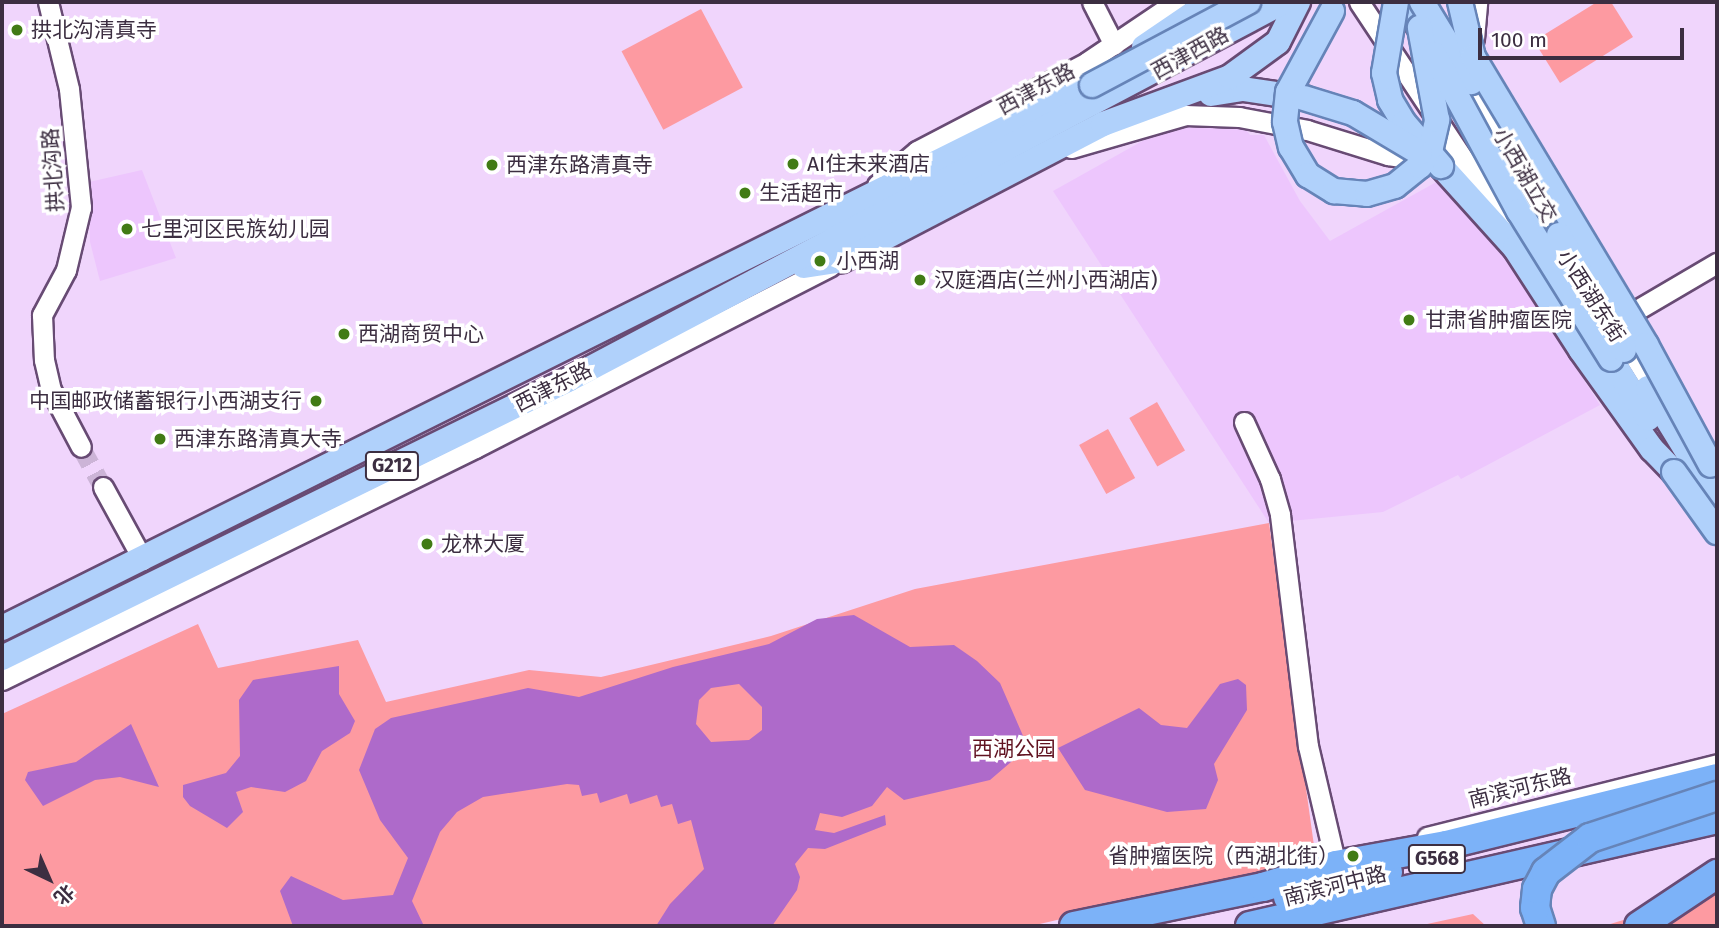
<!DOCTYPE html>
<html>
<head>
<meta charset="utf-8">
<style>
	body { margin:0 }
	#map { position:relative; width:1719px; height:928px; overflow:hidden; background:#f0d5fc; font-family:"Fira Sans","Noto Sans SC",sans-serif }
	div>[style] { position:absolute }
	.built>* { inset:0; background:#edc6fd }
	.green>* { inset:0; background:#fd9aa1; transform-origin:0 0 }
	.water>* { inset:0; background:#ae6aca }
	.minor-tunnel>* { height:19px; margin-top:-9.5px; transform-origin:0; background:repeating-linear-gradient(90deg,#ccb4d7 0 19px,transparent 0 29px) }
	.roads { filter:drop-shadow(2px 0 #684b74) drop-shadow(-2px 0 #684b74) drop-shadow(0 2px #684b74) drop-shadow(0 -2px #684b74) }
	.minor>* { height:19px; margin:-9.5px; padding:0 9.5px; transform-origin:9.5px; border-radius:9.5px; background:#fff }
	.major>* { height:24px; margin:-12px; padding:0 12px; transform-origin:12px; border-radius:12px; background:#b0d1fb }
	.highway>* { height:28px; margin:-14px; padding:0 14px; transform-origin:14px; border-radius:14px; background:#7cb2f8 }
	.bridges { filter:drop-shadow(2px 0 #6684b8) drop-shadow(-2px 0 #6684b8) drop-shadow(0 2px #6684b8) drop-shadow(0 -2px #6684b8) }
	.major-bridge>* { height:24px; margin:-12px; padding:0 12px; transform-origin:12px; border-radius:12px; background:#b0d1fb }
	.highway-bridge>* { height:28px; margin:-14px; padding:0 14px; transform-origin:14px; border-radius:14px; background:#7cb2f8 }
	.dots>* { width:19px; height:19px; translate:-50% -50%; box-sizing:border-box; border:4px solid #fff; border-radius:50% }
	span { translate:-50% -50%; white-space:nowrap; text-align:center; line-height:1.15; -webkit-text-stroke:7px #fff; paint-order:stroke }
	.shield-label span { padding:2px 5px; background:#fff; border:2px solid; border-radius:5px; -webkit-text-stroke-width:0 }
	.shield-label { font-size:19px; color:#3c2e41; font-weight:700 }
	.poi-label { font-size:21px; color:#3c2e41 }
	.left { translate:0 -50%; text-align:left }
	.right { translate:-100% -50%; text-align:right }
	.street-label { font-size:21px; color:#3c2e41 }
	.park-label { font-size:21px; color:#611321 }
	.frame { position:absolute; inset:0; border:4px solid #3c2e41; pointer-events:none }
	.north { position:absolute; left:14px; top:844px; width:70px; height:70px; -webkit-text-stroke:5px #fff; paint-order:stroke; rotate:136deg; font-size:19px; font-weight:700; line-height:28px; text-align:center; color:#3c2e41 }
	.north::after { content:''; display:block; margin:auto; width:24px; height:32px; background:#3c2e41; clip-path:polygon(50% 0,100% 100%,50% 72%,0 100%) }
	.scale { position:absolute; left:1478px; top:28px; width:206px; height:32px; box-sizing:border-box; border:4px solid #3c2e41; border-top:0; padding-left:9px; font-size:21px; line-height:24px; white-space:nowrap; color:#3c2e41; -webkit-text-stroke:5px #fff; paint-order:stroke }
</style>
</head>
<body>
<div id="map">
	<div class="built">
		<div style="clip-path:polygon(1171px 125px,1245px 128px,1250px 135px,1264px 135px,1300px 201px,1330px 241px,1440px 180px,1493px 238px,1600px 405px,1461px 479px,1458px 475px,1383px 512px,1269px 523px,1053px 191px)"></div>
		<div style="clip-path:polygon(142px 170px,176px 258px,100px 281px,90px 242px,89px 182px)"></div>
	</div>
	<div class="green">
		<div style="clip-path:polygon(1597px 2px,1611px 2px,1633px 37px,1560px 83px,1534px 41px)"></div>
		<div style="left:701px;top:9px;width:89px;height:90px;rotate:62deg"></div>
		<div style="left:1157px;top:402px;width:56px;height:32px;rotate:60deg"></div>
		<div style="left:1108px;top:429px;width:56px;height:33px;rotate:61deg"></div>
		<div style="clip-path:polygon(1269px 523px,1316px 860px,1031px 926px,2px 926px,2px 714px,198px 624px,218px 668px,358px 640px,386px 702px,529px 670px,601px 677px,771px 636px,915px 589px)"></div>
		<div style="clip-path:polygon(1716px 891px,1717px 926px,1604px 926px)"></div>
		<div style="clip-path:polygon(1473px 914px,1486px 926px,1418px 926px)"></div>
	</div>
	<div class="water">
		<div style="clip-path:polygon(evenodd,854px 615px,910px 647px,954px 645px,977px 661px,1000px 683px,1024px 738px,1018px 756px,990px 780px,904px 800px,887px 787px,872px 806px,842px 817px,820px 813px,815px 830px,834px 833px,885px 815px,886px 825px,825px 849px,808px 848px,795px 864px,800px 877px,797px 890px,772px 926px,656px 926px,670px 904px,704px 869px,691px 820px,678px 824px,672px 804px,661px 807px,657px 795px,630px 804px,627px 794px,600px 803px,597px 793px,582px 796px,579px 785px,567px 784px,483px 797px,457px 812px,440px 832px,412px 901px,424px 926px,293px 926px,280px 891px,291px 876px,343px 900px,393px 895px,408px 858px,380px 820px,359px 770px,375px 729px,391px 718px,528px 688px,579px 697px,673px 667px,769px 644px,817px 619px,854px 615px,739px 684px,762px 707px,762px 730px,749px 740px,711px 742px,696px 724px,699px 700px,711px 688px,739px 684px)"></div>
		<div style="clip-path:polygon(339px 666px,339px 694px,355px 721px,350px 733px,322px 751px,306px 781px,285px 792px,251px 787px,236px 792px,243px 812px,227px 828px,190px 806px,183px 797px,183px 785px,226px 773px,240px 756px,239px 700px,253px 680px)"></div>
		<div style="clip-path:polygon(1238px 679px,1246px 685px,1247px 710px,1214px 764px,1218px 780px,1206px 809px,1167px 812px,1085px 790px,1058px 748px,1139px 708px,1161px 725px,1187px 728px,1220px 684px)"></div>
		<div style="clip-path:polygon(131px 724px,159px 787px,120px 777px,95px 780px,43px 806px,25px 780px,28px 772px,76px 762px)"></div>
	</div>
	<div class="minor-tunnel">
		<div style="left:81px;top:447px;width:46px;rotate:61.2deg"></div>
	</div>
	<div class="roads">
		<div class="minor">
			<div style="left:48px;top:2px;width:89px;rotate:76.4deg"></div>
			<div style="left:69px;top:89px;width:119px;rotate:84.2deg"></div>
			<div style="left:81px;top:207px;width:65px;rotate:103.4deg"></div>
			<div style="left:66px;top:270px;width:51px;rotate:118.1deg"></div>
			<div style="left:42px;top:315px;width:45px;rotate:87.5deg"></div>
			<div style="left:44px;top:360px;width:31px;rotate:77deg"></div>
			<div style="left:51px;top:390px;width:64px;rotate:62.2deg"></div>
			<div style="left:1092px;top:2px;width:48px;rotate:62.9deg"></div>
			<div style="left:1359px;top:2px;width:208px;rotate:56.4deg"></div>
			<div style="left:1474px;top:39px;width:37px;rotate:-85deg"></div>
			<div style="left:1463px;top:84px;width:193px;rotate:58.1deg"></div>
			<div style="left:1071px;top:148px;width:119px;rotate:-16.1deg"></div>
			<div style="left:1185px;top:115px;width:54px;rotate:2.1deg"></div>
			<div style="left:1239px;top:117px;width:69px;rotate:10.8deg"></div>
			<div style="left:1307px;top:130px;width:85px;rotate:17.2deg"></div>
			<div style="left:1388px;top:155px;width:60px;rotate:8.7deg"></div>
			<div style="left:1447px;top:164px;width:30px;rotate:24deg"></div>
			<div style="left:1474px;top:176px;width:64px;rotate:47.5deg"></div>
			<div style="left:877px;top:185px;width:52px;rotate:-40.4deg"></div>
			<div style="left:917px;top:151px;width:192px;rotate:-27.6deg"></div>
			<div style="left:1087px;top:62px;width:107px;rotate:-34deg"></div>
			<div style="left:1618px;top:321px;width:115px;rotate:-30.4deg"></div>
			<div style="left:1621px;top:335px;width:75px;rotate:58deg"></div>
			<div style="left:1244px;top:422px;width:63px;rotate:65.5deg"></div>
			<div style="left:1270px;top:479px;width:37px;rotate:74deg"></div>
			<div style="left:1280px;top:515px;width:233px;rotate:83.1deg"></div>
			<div style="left:1308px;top:746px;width:122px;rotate:76.8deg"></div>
			<div style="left:1336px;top:865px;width:13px;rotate:-18deg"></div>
			<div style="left:103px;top:487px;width:83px;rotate:61.3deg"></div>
			<div style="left:2px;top:680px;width:527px;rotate:-26.13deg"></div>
			<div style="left:475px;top:448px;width:399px;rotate:-27.1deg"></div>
			<div style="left:1427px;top:837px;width:299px;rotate:-14.1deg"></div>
		</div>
		<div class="major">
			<div style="left:1403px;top:2px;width:31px;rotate:57deg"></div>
			<div style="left:1144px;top:47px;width:80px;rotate:-34.3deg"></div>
			<div style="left:1211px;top:94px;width:32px;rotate:-9deg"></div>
			<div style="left:1243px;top:89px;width:62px;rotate:8.4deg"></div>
			<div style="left:1441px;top:166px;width:110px;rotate:47.9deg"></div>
			<div style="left:1515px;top:248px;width:121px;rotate:57.1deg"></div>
			<div style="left:1581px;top:350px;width:122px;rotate:54.4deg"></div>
			<div style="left:1652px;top:449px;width:32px;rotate:46deg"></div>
			<div style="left:804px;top:266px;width:38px;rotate:-9deg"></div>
			<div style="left:842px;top:260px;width:294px;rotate:-27.5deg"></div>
			<div style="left:1103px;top:124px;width:135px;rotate:-20.3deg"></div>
			<div style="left:1230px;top:77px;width:59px;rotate:-36.1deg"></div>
			<div style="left:1278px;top:42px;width:45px;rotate:-63.4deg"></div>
			<div style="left:1611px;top:359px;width:70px;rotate:57.9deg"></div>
			<div style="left:1648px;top:388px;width:132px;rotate:58.4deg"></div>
			<div style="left:2px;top:628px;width:1218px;rotate:-26.48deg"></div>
			<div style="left:2px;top:658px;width:631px;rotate:-26.16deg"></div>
			<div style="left:568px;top:380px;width:809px;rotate:-27.86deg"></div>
		</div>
		<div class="highway">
			<div style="left:1288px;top:897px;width:103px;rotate:-14deg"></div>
			<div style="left:1074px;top:926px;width:193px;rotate:-11.7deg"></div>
			<div style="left:1263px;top:887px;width:76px;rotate:-16.8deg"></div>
			<div style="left:1336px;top:865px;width:112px;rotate:-10.3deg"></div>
			<div style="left:1446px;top:845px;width:279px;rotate:-13.9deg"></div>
			<div style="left:1250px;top:926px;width:479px;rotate:-12.9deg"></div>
			<div style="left:1639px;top:926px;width:94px;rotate:-33.7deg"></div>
		</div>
	</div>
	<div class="bridges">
		<div class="major-bridge">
			<div style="left:1396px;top:2px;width:72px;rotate:99.6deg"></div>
			<div style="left:1384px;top:73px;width:28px;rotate:77deg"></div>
			<div style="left:1390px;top:100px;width:27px;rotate:59deg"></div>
			<div style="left:1404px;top:123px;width:57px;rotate:49.3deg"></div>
			<div style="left:1422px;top:2px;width:94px;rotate:58.5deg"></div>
			<div style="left:1460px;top:2px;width:57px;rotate:76.7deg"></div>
			<div style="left:1473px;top:57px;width:336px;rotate:59deg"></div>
			<div style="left:1646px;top:345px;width:136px;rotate:61.6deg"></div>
			<div style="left:1332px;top:11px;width:92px;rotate:118.5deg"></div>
			<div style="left:1288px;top:92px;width:30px;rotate:96deg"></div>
			<div style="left:1285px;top:122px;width:26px;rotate:77deg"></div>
			<div style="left:1291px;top:147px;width:33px;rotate:59deg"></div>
			<div style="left:1308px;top:175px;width:31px;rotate:32deg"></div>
			<div style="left:1334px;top:191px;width:33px;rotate:5deg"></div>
			<div style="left:1367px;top:194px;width:29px;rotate:-16deg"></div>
			<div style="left:1395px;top:186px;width:32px;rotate:-39deg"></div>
			<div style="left:1420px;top:166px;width:22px;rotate:-60deg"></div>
			<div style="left:1431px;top:147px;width:28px;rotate:-77deg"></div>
			<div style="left:1437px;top:120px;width:94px;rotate:-100.5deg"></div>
			<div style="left:1434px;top:54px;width:179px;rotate:61.6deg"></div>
			<div style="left:1519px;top:211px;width:174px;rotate:58.1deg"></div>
			<div style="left:1092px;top:85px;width:177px;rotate:-28deg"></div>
			<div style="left:1304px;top:98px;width:51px;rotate:17deg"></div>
			<div style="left:1353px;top:113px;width:78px;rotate:30.8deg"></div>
			<div style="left:1559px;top:235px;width:132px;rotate:60.5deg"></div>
			<div style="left:1674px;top:472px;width:74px;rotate:54.4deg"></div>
		</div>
		<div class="highway-bridge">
			<div style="left:1541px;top:926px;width:19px;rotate:-108deg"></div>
			<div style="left:1535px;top:908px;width:19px;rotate:-84deg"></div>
			<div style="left:1537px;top:889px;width:19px;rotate:-62deg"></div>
			<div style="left:1546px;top:872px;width:56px;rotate:-37.7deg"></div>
			<div style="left:1590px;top:838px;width:134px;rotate:-18.3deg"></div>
		</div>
	</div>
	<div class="dots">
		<div style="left:17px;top:30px;background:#417b15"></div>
		<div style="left:793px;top:164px;background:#417b15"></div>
		<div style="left:492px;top:165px;background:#417b15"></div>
		<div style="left:745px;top:193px;background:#417b15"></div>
		<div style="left:127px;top:229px;background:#417b15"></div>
		<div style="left:820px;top:261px;background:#417b15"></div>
		<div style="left:920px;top:280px;background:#417b15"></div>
		<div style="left:1409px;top:320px;background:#417b15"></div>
		<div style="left:344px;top:334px;background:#417b15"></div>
		<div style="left:316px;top:401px;background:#417b15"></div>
		<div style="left:160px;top:439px;background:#417b15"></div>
		<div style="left:427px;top:544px;background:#417b15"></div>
		<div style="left:1353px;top:856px;background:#417b15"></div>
	</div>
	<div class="shield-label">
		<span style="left:392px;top:466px">G212</span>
		<span style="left:1437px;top:859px">G568</span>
	</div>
	<div class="poi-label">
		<span class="left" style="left:31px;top:30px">拱北沟清真寺</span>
		<span class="left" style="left:807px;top:164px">AI住未来酒店</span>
		<span class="left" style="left:506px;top:165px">西津东路清真寺</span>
		<span class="left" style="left:759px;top:193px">生活超市</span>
		<span class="left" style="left:141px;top:229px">七里河区民族幼儿园</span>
		<span class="left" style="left:836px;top:261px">小西湖</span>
		<span class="left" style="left:934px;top:280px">汉庭酒店(兰州小西湖店)</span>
		<span class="left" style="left:1425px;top:320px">甘肃省肿瘤医院</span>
		<span class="left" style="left:358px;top:334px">西湖商贸中心</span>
		<span class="right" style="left:302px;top:401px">中国邮政储蓄银行小西湖支行</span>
		<span class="left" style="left:174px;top:439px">西津东路清真大寺</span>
		<span class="left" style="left:441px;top:544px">龙林大厦</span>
		<span class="right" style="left:1339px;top:856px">省肿瘤医院（西湖北街）</span>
	</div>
	<div class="street-label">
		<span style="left:1190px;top:53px;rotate:-29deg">西津西路</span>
		<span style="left:1036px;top:89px;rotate:-28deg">西津东路</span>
		<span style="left:53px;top:170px;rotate:-94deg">拱北沟路</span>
		<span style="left:1525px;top:175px;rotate:60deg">小西湖立交</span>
		<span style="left:1591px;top:296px;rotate:57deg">小西湖东街</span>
		<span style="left:553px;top:387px;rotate:-27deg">西津东路</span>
		<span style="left:1520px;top:788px;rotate:-14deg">南滨河东路</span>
		<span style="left:1335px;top:886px;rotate:-14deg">南滨河中路</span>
	</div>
	<div class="park-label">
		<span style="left:1014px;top:749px">西湖公园</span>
	</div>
	<div class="frame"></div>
	<div class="north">北</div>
	<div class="scale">100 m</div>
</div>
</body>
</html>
